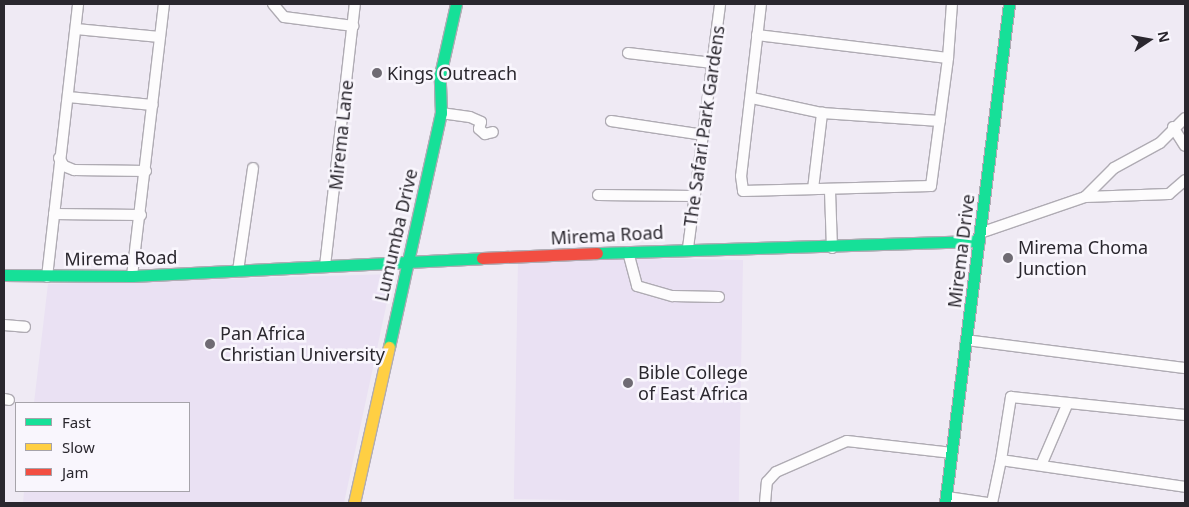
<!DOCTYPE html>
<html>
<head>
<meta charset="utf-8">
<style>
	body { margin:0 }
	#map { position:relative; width:1189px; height:507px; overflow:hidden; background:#efeaf4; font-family:"Noto Sans",sans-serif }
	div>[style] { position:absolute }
	.built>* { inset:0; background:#eae1f3; transform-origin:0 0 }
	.roads { filter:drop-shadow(1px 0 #afabb3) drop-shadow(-1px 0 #afabb3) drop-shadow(0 1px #afabb3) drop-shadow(0 -1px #afabb3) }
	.street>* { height:10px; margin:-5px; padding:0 5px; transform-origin:5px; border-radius:5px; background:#fdfcfd }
	.fast>* { height:11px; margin:-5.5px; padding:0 5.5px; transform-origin:5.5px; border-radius:5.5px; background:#16e098 }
	.slow>* { height:11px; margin:-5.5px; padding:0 5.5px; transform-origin:5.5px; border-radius:5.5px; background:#ffcf43 }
	.jam>* { height:11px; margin:-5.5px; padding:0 5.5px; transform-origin:5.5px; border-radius:5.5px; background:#f24e42 }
	.dots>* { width:14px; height:14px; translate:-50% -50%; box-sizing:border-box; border:2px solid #f9f6fd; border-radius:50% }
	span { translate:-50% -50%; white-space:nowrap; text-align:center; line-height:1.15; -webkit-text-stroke:5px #f9f6fd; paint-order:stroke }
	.poi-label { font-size:18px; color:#2a272e }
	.left { translate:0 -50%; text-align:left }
	.street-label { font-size:18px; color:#2a272e }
	.frame { position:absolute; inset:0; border:5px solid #2a272e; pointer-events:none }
	.legend { position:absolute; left:15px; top:402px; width:175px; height:90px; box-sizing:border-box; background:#f9f6fd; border:1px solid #a6a3aa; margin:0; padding:6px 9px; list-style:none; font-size:15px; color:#2a272e }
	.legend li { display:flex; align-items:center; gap:10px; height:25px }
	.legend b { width:25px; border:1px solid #a6a3aa }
	.north { position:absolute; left:1124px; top:15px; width:50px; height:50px; -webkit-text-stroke:4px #f9f6fd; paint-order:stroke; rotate:78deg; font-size:14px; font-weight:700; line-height:20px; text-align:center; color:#2a272e }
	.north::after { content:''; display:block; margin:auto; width:18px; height:22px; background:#2a272e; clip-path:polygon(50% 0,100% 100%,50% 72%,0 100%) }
</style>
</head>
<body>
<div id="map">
	<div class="built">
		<div style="left:743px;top:260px;width:243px;height:225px;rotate:91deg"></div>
		<div style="clip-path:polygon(393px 274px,344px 503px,23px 503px,24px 491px,189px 491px,189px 403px,34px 403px,48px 284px)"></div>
	</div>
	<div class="roads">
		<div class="street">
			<div style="left:273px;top:4px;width:17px;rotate:50deg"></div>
			<div style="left:284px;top:17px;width:70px;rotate:7.4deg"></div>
			<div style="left:761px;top:4px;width:173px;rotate:96.6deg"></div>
			<div style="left:741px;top:176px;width:15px;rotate:82deg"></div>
			<div style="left:743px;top:191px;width:188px;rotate:-1.5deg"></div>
			<div style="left:931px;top:186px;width:129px;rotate:-82.4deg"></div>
			<div style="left:76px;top:29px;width:84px;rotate:5.4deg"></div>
			<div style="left:757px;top:35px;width:192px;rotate:6.9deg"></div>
			<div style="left:948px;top:58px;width:54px;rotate:-85.8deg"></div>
			<div style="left:628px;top:53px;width:85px;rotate:6.8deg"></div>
			<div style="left:68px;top:97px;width:85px;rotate:5.4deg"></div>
			<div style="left:752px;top:98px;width:72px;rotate:12.1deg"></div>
			<div style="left:822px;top:113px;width:118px;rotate:3.9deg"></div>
			<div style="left:441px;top:113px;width:29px;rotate:8deg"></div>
			<div style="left:470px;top:117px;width:12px;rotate:24deg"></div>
			<div style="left:481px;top:122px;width:7px;rotate:106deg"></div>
			<div style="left:479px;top:129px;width:8px;rotate:40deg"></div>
			<div style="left:485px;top:134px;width:8px;rotate:-14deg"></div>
			<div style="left:611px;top:121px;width:94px;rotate:8.6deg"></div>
			<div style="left:1173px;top:127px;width:22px;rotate:58deg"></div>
			<div style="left:59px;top:158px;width:9px;rotate:58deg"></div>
			<div style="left:64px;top:166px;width:11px;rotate:22deg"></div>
			<div style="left:74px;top:170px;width:72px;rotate:0.8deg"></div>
			<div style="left:813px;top:189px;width:77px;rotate:-83.2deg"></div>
			<div style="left:830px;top:191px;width:57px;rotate:88deg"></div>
			<div style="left:598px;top:195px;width:96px;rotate:0.6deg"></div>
			<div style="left:1085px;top:197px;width:84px;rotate:-2deg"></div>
			<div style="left:1169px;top:194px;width:21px;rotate:-41deg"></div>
			<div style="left:54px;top:214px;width:87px;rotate:0.7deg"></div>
			<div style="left:980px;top:233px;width:111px;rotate:-18.9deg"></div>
			<div style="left:1085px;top:197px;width:41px;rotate:-45deg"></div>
			<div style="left:1114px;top:168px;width:52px;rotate:-28.5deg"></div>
			<div style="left:1160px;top:143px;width:35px;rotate:-45deg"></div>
			<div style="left:688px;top:248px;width:246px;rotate:-82.5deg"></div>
			<div style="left:628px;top:252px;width:35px;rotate:75deg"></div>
			<div style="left:637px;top:286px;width:37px;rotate:16deg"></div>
			<div style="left:673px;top:296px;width:46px;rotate:1.2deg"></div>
			<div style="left:325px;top:266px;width:264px;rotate:-83.5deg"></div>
			<div style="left:238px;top:271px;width:104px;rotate:-81.7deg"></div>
			<div style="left:132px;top:276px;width:274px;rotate:-83.3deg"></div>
			<div style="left:47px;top:277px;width:275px;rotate:-83.5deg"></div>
			<div style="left:4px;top:325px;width:21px;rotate:5deg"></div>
			<div style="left:966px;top:340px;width:221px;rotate:7.3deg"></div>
			<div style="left:4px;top:399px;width:5px;rotate:11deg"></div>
			<div style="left:1001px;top:460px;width:64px;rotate:-81deg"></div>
			<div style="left:1011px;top:397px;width:175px;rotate:5.9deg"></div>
			<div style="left:1042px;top:463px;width:63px;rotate:-66.7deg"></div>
			<div style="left:947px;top:497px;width:41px;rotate:8.3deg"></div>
			<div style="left:765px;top:503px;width:21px;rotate:-85deg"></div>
			<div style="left:767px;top:482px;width:13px;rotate:-48deg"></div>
			<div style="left:776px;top:472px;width:77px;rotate:-23.6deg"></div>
			<div style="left:847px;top:441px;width:106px;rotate:6.5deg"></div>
			<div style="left:992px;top:503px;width:44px;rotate:-78.2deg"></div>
			<div style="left:1001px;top:460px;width:186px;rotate:8.3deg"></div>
		</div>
		<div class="fast">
			<div style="left:597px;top:253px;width:382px;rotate:-1.8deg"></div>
			<div style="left:4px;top:275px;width:128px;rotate:0.4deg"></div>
			<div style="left:132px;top:276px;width:350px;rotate:-2.9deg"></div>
			<div style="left:389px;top:347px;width:240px;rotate:-77.5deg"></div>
			<div style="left:441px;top:113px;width:38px;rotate:-92deg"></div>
			<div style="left:440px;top:75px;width:73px;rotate:-77.3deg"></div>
			<div style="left:945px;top:503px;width:503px;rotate:-82.69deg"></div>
		</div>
		<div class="slow">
			<div style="left:354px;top:503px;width:160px;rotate:-77.4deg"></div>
		</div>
		<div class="jam">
			<div style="left:482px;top:258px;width:115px;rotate:-2.5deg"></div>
		</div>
	</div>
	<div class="dots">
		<div style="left:377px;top:73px;background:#6f6b73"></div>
		<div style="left:1008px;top:258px;background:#6f6b73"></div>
		<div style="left:210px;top:344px;background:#6f6b73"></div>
		<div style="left:628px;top:383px;background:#6f6b73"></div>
	</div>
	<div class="poi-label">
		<span class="left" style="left:387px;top:73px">Kings Outreach</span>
		<span class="left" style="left:1018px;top:258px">Mirema Choma<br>Junction</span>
		<span class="left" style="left:220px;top:344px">Pan Africa<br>Christian University</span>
		<span class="left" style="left:638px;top:383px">Bible College<br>of East Africa</span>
	</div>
	<div class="street-label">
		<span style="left:704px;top:126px;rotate:-82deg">The Safari Park Gardens</span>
		<span style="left:341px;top:135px;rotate:-84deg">Mirema Lane</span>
		<span style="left:396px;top:235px;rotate:-77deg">Lumumba Drive</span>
		<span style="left:607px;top:235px;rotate:-3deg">Mirema Road</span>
		<span style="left:961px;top:251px;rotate:-83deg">Mirema Drive</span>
		<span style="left:121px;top:258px;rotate:-1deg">Mirema Road</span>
	</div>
	<div class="frame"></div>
	<ul class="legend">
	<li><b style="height:6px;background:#16e098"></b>Fast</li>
	<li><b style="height:6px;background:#ffcf43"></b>Slow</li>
	<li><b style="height:6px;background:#f24e42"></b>Jam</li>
	</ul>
	<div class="north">N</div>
</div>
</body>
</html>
